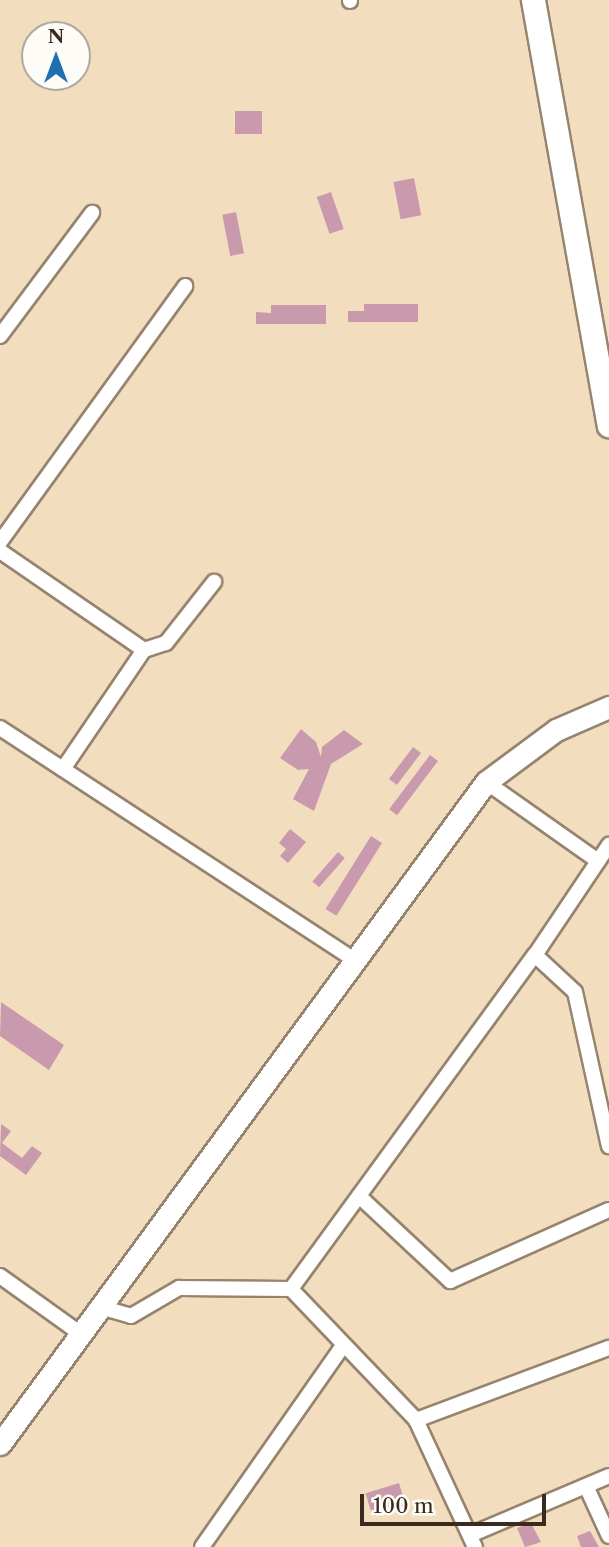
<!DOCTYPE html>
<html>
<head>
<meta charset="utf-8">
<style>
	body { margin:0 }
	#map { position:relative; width:609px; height:1547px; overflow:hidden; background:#f2debf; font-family:"Libre Caslon Text",serif }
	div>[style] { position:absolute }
	.building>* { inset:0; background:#c99aad; transform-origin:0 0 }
	.roads { filter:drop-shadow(2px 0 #96846e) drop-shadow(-2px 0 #96846e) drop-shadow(0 2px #96846e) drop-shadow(0 -2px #96846e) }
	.street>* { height:14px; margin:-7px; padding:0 7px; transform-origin:7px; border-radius:7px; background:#fff }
	.secondary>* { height:21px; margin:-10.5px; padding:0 10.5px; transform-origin:10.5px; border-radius:10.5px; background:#fff }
	.primary>* { height:23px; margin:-11.5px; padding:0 11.5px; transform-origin:11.5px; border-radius:11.5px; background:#fff }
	span { translate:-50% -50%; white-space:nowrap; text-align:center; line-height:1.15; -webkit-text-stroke:5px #fdfcf7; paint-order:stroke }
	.north { position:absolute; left:21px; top:21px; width:70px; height:70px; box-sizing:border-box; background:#fdfcf7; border:2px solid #afa8a0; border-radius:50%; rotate:0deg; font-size:19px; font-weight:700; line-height:28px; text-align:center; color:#3b2a1e }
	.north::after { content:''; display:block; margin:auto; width:24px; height:32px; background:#1f6fb2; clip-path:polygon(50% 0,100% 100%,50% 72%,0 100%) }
	.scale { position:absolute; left:360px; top:1494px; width:186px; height:32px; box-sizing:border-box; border:4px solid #3b2a1e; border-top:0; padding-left:9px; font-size:21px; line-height:24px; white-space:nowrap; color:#3b2a1e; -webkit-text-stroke:5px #fdfcf7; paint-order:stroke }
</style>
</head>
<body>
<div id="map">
	<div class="building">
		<div style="left:235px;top:111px;width:27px;height:23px"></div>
		<div style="left:414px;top:178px;width:38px;height:21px;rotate:79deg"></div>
		<div style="left:331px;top:192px;width:39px;height:15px;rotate:71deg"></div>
		<div style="left:236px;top:212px;width:42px;height:14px;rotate:79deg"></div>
		<div style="clip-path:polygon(364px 304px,418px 304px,418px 322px,348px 322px,348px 311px,364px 311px)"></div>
		<div style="clip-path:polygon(271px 305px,326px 305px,326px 324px,256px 324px,256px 312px,271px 313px)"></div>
		<div style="clip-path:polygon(301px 729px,316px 742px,321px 757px,322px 747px,344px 730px,363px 744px,331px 764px,314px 811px,293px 799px,309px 769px,298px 770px,280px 758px)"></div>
		<div style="left:413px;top:747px;width:10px;height:40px;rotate:37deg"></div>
		<div style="left:430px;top:755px;width:10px;height:68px;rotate:37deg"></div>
		<div style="clip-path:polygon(290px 829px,306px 842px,288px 863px,280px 856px,286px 849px,279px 843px)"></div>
		<div style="left:371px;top:836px;width:13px;height:86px;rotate:32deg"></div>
		<div style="left:338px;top:852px;width:9px;height:39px;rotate:41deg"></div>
		<div style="clip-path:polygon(1px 1002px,64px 1045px,49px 1070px,0 1036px)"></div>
		<div style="clip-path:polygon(1px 1124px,11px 1131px,2px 1143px,22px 1158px,32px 1146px,42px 1153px,26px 1175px,0 1156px)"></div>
		<div style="left:399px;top:1483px;width:24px;height:35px;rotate:73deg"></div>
		<div style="clip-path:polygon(531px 1523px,541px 1542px,525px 1547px,517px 1528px)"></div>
		<div style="clip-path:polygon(590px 1531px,599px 1547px,581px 1547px,577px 1536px)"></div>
	</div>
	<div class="roads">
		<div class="street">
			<div style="left:350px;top:0;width:1px;rotate:90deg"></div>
			<div style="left:0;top:336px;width:154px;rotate:-53.2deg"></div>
			<div style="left:0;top:542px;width:316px;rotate:-54.1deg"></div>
			<div style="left:0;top:551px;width:175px;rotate:34.5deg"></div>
			<div style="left:0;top:728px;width:424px;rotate:33.2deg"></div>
			<div style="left:63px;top:769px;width:144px;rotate:-55.8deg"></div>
			<div style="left:144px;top:650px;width:23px;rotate:-18deg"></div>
			<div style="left:166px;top:643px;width:78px;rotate:-51.8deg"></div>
			<div style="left:486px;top:782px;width:137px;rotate:35.2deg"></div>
			<div style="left:535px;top:955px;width:54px;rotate:42.8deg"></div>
			<div style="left:575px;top:992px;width:158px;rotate:77.6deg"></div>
			<div style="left:359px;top:1196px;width:125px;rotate:43deg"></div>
			<div style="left:450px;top:1281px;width:174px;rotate:-24.1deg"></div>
			<div style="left:0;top:1276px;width:100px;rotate:35.6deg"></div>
			<div style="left:291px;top:1289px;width:414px;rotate:-53.9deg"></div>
			<div style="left:535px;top:955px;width:133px;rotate:-56.1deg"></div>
			<div style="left:100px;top:1307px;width:32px;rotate:16deg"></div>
			<div style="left:131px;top:1316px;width:56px;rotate:-30.3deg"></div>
			<div style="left:179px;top:1288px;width:112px;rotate:0.5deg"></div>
			<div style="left:291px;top:1289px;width:181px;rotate:46.3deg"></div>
			<div style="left:416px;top:1420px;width:140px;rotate:65.1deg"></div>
			<div style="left:416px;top:1420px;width:206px;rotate:-20.5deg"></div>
			<div style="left:586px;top:1486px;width:55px;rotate:65.3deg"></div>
			<div style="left:470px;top:1535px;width:151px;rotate:-23deg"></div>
			<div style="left:202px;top:1547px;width:244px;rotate:-55deg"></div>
		</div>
		<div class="secondary">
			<div style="left:0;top:1444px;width:821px;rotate:-53.72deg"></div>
			<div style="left:486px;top:782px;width:87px;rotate:-36.6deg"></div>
			<div style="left:556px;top:730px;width:58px;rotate:-23.5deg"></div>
		</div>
		<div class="primary">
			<div style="left:533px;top:0;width:432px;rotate:79.9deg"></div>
		</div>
	</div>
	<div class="north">N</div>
	<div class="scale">100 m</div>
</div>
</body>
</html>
